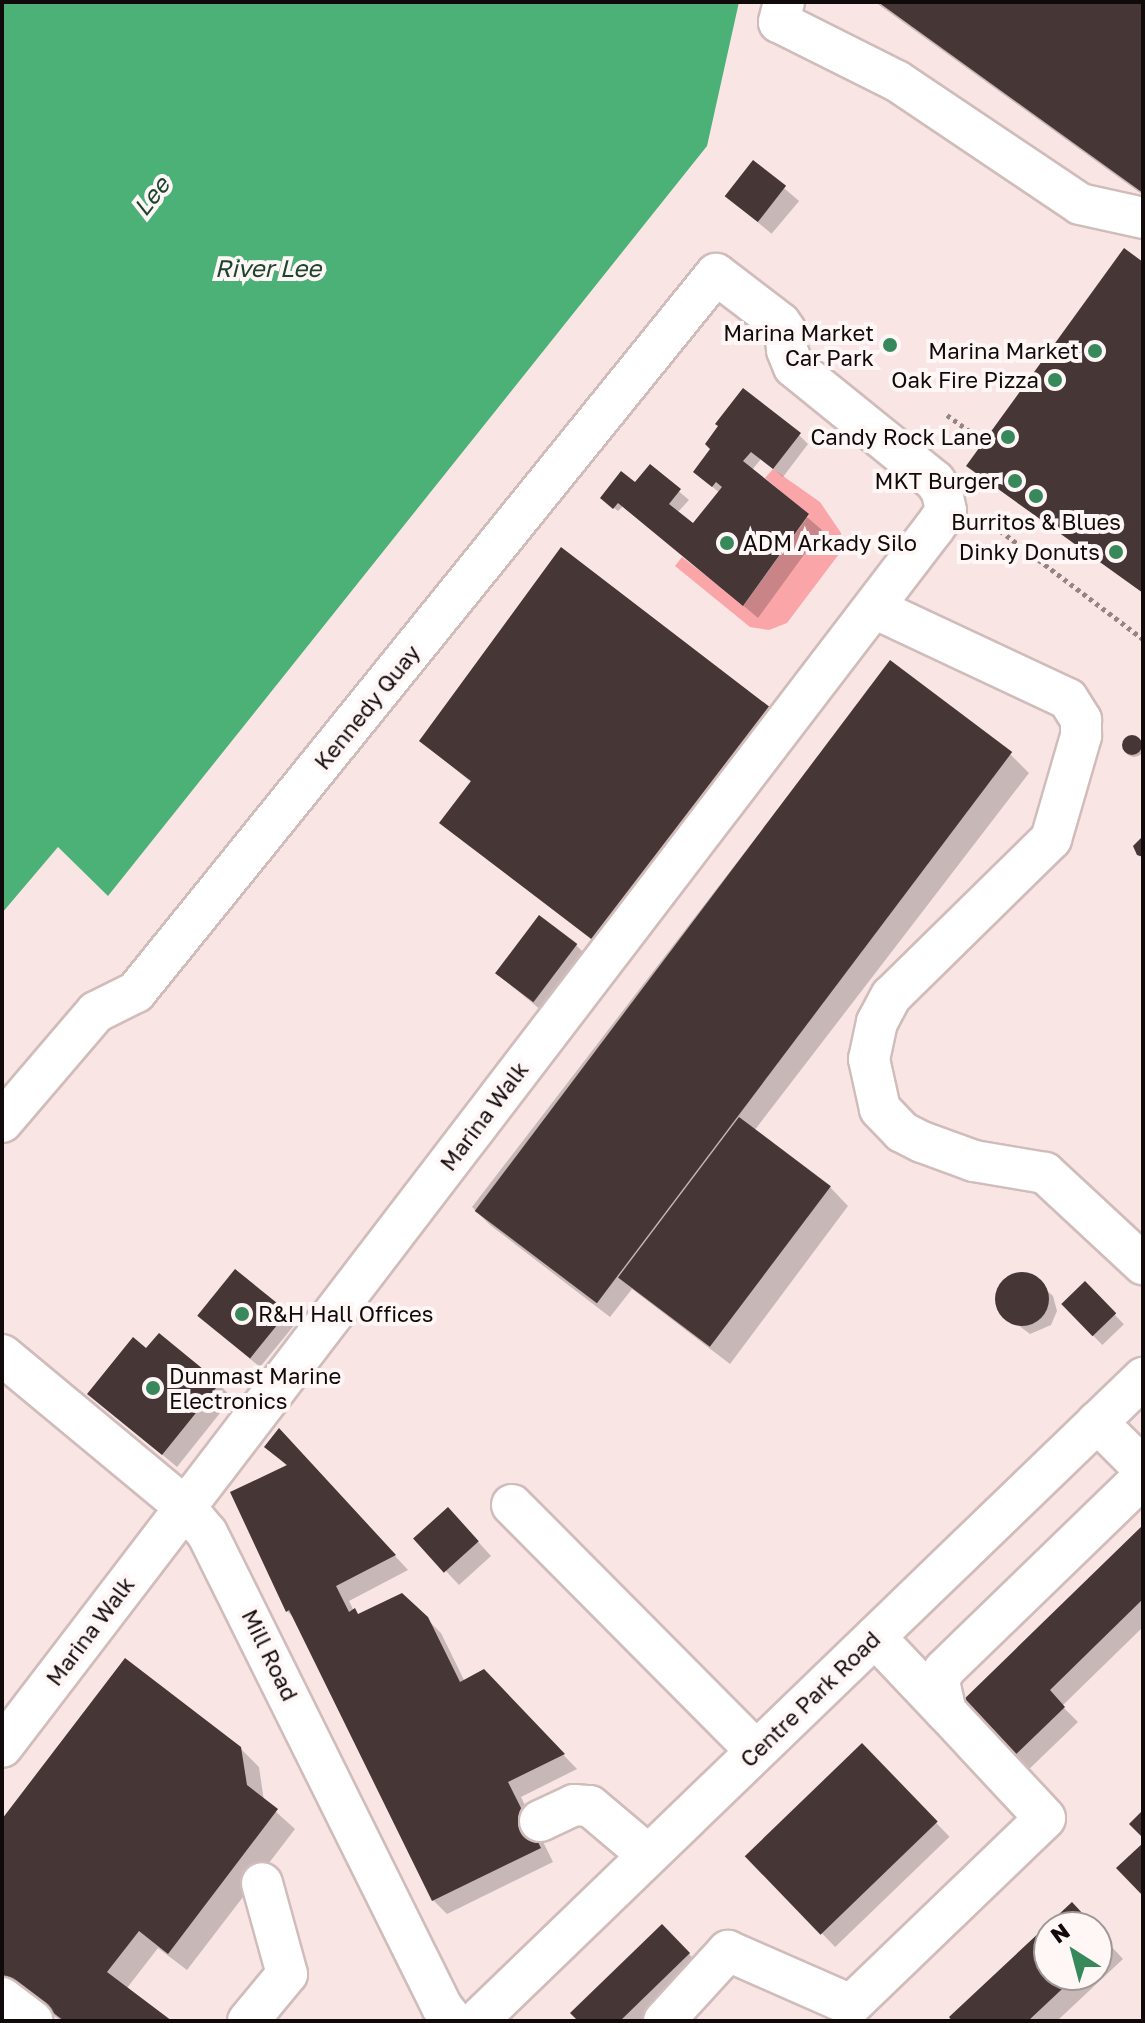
<!DOCTYPE html>
<html>
<head>
<meta charset="utf-8">
<style>
	body { margin:0 }
	#map { position:relative; width:1145px; height:2023px; overflow:hidden; background:#fae5e5; font-family:"Golos Text",sans-serif }
	div>[style] { position:absolute }
	.green>* { inset:0; background:#faa6a9 }
	.water>* { inset:0; background:#4bb177 }
	.shadow>* { inset:0; background:#0003; transform-origin:0 0 }
	.round { border-radius:50% }
	.building>* { inset:0; background:#463636; transform-origin:0 0 }
	.path>* { height:5px; margin-top:-2.5px; transform-origin:0; background:repeating-linear-gradient(90deg,#948585 0 4px,transparent 0 8px) }
	.roads { filter:drop-shadow(2px 0 #d1bcbc) drop-shadow(-2px 0 #d1bcbc) drop-shadow(0 2px #d1bcbc) drop-shadow(0 -2px #d1bcbc) }
	.minor>* { height:40px; margin:-20px; padding:0 20px; transform-origin:20px; border-radius:20px; background:#fff }
	.dots>* { width:22px; height:22px; translate:-50% -50%; box-sizing:border-box; border:4px solid #fff6f6; border-radius:50% }
	span { translate:-50% -50%; white-space:nowrap; text-align:center; line-height:1.15; -webkit-text-stroke:8px #fff6f6; paint-order:stroke }
	.poi-label { font-size:22px; color:#110a0a }
	.right { translate:-100% -50%; text-align:right }
	.left { translate:0 -50%; text-align:left }
	.street-label { font-size:22px; color:#110a0a }
	.water-label { font-size:24px; color:#1b452d; font-style:italic }
	.frame { position:absolute; inset:0; border:4px solid #110a0a; pointer-events:none }
	.north { position:absolute; left:1033px; top:1911px; width:80px; height:80px; box-sizing:border-box; background:#fff6f6; border:2px solid #a09898; border-radius:50%; rotate:324deg; font-size:22px; font-weight:700; line-height:32px; text-align:center; color:#110a0a }
	.north::after { content:''; display:block; margin:auto; width:28px; height:36px; background:#37895b; clip-path:polygon(50% 0,100% 100%,50% 72%,0 100%) }
</style>
</head>
<body>
<div id="map">
	<div class="green">
		<div style="clip-path:polygon(773px 469px,820px 502px,841px 533px,842px 550px,787px 623px,769px 630px,750px 627px,675px 566px,682px 557px,744px 605px,809px 515px,765px 478px)"></div>
	</div>
	<div class="water">
		<div style="clip-path:polygon(2px 2px,739px 2px,707px 146px,108px 896px,58px 847px,2px 913px)"></div>
	</div>
	<div class="shadow">
		<div style="clip-path:polygon(875px 2px,1143px 2px,1143px 195px)"></div>
		<div style="left:754px;top:163px;width:59px;height:43px;rotate:40deg"></div>
		<div style="clip-path:polygon(799px 435px,808px 444px,783px 477px,761px 459px,752px 470px,822px 530px,758px 618px,624px 505px,618px 511px,606px 502px,635px 486px,650px 467px,689px 500px,677px 513px,694px 526px,720px 493px,705px 481px,712px 449px)"></div>
		<div style="clip-path:polygon(891px 662px,1011px 755px,1029px 773px,754px 1131px,830px 1187px,848px 1206px,730px 1364px,632px 1289px,610px 1317px,490px 1225px,472px 1207px)"></div>
		<div style="clip-path:polygon(769px 710px,783px 724px,609px 953px,441px 823px,472px 783px,421px 741px)"></div>
		<div class="round" style="left:1124px;top:737px;width:20px;height:20px"></div>
		<div style="clip-path:polygon(576px 945px,590px 959px,547px 1015px,496px 973px)"></div>
		<div style="clip-path:polygon(1029px 1275px,1053px 1296px,1057px 1311px,1051px 1325px,1030px 1334px,1001px 1312px,997px 1296px,1005px 1281px,1012px 1276px)"></div>
		<div style="left:1085px;top:1284px;width:56px;height:30px;rotate:46deg"></div>
		<div style="clip-path:polygon(286px 1313px,296px 1323px,260px 1367px,209px 1325px)"></div>
		<div style="clip-path:polygon(147px 1351px,219px 1384px,232px 1398px,177px 1467px,90px 1394px)"></div>
		<div style="clip-path:polygon(293px 1445px,408px 1570px,349px 1601px,354px 1611px,359px 1615px,426px 1618px,441px 1633px,465px 1682px,484px 1672px,577px 1769px,521px 1797px,553px 1862px,447px 1914px,433px 1900px,295px 1619px,287px 1611px,288px 1467px,267px 1447px)"></div>
		<div style="clip-path:polygon(462px 1524px,491px 1556px,459px 1585px,416px 1539px)"></div>
		<div style="clip-path:polygon(1143px 1528px,1143px 1627px,1062px 1706px,1078px 1722px,1024px 1774px,959px 1707px)"></div>
		<div style="left:862px;top:1746px;width:126px;height:159px;rotate:46deg"></div>
		<div style="clip-path:polygon(240px 1748px,259px 1767px,264px 1801px,295px 1829px,187px 1970px,158px 1948px,127px 1988px,169px 2021px,61px 2021px,2px 1976px,2px 1822px)"></div>
		<div style="clip-path:polygon(1072px 1905px,1094px 1927px,1049px 1927px,1049px 1975px,1097px 1975px,1097px 1931px,1123px 1959px,1057px 2021px,955px 2021px,951px 2017px)"></div>
		<div style="clip-path:polygon(662px 1927px,703px 1968px,648px 2021px,581px 2021px)"></div>
	</div>
	<div class="building">
		<div style="clip-path:polygon(878px 2px,1143px 2px,1143px 193px)"></div>
		<div style="left:753px;top:160px;width:42px;height:46px;rotate:38deg"></div>
		<div style="clip-path:polygon(1124px 248px,1143px 262px,1143px 593px,966px 466px)"></div>
		<div style="clip-path:polygon(743px 388px,801px 433px,773px 469px,751px 452px,743px 461px,809px 514px,743px 606px,618px 503px,613px 509px,600px 498px,621px 471px,635px 482px,650px 464px,681px 489px,669px 504px,693px 523px,722px 487px,716px 482px,712px 487px,693px 472px,710px 449px,705px 444px,718px 426px,715px 424px)"></div>
		<div style="clip-path:polygon(561px 547px,771px 708px,594px 941px,439px 823px,471px 781px,419px 741px)"></div>
		<div style="left:890px;top:660px;width:153px;height:690px;rotate:37deg"></div>
		<div class="round" style="left:1122px;top:735px;width:20px;height:20px"></div>
		<div style="clip-path:polygon(1143px 836px,1143px 857px,1137px 855px,1133px 846px)"></div>
		<div style="left:539px;top:915px;width:48px;height:73px;rotate:37deg"></div>
		<div style="left:739px;top:1117px;width:115px;height:201px;rotate:37deg"></div>
		<div style="left:235px;top:1269px;width:68px;height:60px;rotate:39deg"></div>
		<div class="round" style="left:995px;top:1272px;width:54px;height:54px"></div>
		<div style="left:1085px;top:1281px;width:45px;height:33px;rotate:46deg"></div>
		<div style="clip-path:polygon(159px 1333px,220px 1383px,162px 1455px,87px 1394px,133px 1337px,146px 1348px)"></div>
		<div style="clip-path:polygon(279px 1428px,396px 1555px,336px 1586px,349px 1612px,355px 1608px,358px 1614px,402px 1593px,428px 1617px,460px 1682px,484px 1669px,565px 1754px,508px 1782px,541px 1848px,432px 1901px,289px 1610px,286px 1612px,230px 1492px,287px 1465px,264px 1447px)"></div>
		<div style="left:448px;top:1507px;width:46px;height:47px;rotate:48deg"></div>
		<div style="clip-path:polygon(1143px 1525px,1143px 1599px,1050px 1690px,1065px 1707px,1009px 1761px,956px 1707px)"></div>
		<div style="clip-path:polygon(125px 1658px,241px 1747px,247px 1785px,278px 1809px,168px 1954px,139px 1931px,107px 1972px,172px 2021px,64px 2021px,2px 1974px,2px 1819px)"></div>
		<div style="left:862px;top:1743px;width:109px;height:163px;rotate:46deg"></div>
		<div style="clip-path:polygon(1143px 1810px,1143px 1838px,1129px 1824px)"></div>
		<div style="clip-path:polygon(1143px 1843px,1143px 1896px,1116px 1868px)"></div>
		<div style="clip-path:polygon(1072px 1902px,1095px 1927px,1049px 1927px,1049px 1975px,1077px 1975px,1028px 2021px,952px 2021px,949px 2017px)"></div>
		<div style="clip-path:polygon(662px 1924px,690px 1953px,620px 2021px,578px 2021px,570px 2013px)"></div>
		<div style="clip-path:polygon(1097px 1929px,1111px 1943px,1097px 1956px)"></div>
	</div>
	<div class="path">
		<div style="left:947px;top:415px;width:43px;rotate:35.5deg"></div>
		<div style="left:981px;top:516px;width:203px;rotate:37.2deg"></div>
	</div>
	<div class="roads">
		<div class="minor">
			<div style="left:784px;top:2px;width:21px;rotate:104deg"></div>
			<div style="left:779px;top:22px;width:132px;rotate:26.6deg"></div>
			<div style="left:897px;top:81px;width:220px;rotate:33.9deg"></div>
			<div style="left:1080px;top:204px;width:65px;rotate:12.5deg"></div>
			<div style="left:874px;top:608px;width:214px;rotate:25.1deg"></div>
			<div style="left:1068px;top:699px;width:25px;rotate:58deg"></div>
			<div style="left:1081px;top:720px;width:16px;rotate:90deg"></div>
			<div style="left:1081px;top:736px;width:107px;rotate:106.2deg"></div>
			<div style="left:1051px;top:839px;width:224px;rotate:135.5deg"></div>
			<div style="left:891px;top:996px;width:30px;rotate:118deg"></div>
			<div style="left:877px;top:1022px;width:38px;rotate:102deg"></div>
			<div style="left:869px;top:1059px;width:51px;rotate:77.6deg"></div>
			<div style="left:880px;top:1109px;width:32px;rotate:46deg"></div>
			<div style="left:902px;top:1132px;width:22px;rotate:27deg"></div>
			<div style="left:922px;top:1142px;width:55px;rotate:20.1deg"></div>
			<div style="left:974px;top:1161px;width:72px;rotate:9.6deg"></div>
			<div style="left:1045px;top:1173px;width:134px;rotate:42.9deg"></div>
			<div style="left:2px;top:1122px;width:145px;rotate:-49.5deg"></div>
			<div style="left:96px;top:1012px;width:45px;rotate:-26.6deg"></div>
			<div style="left:136px;top:992px;width:923px;rotate:-51.07deg"></div>
			<div style="left:716px;top:274px;width:81px;rotate:37.4deg"></div>
			<div style="left:780px;top:323px;width:9px;rotate:54deg"></div>
			<div style="left:785px;top:330px;width:20px;rotate:84deg"></div>
			<div style="left:787px;top:350px;width:18px;rotate:68deg"></div>
			<div style="left:794px;top:367px;width:181px;rotate:39deg"></div>
			<div style="left:935px;top:481px;width:13px;rotate:58deg"></div>
			<div style="left:942px;top:492px;width:19px;rotate:78deg"></div>
			<div style="left:946px;top:511px;width:21px;rotate:125deg"></div>
			<div style="left:934px;top:528px;width:1534px;rotate:127.4deg"></div>
			<div style="left:2px;top:1355px;width:238px;rotate:39.7deg"></div>
			<div style="left:185px;top:1507px;width:34px;rotate:50deg"></div>
			<div style="left:207px;top:1533px;width:529px;rotate:63.63deg"></div>
			<div style="left:442px;top:2007px;width:18px;rotate:52deg"></div>
			<div style="left:1097px;top:1422px;width:65px;rotate:45deg"></div>
			<div style="left:512px;top:1505px;width:346px;rotate:45.2deg"></div>
			<div style="left:875px;top:1637px;width:103px;rotate:46.6deg"></div>
			<div style="left:540px;top:1821px;width:38px;rotate:-25deg"></div>
			<div style="left:574px;top:1805px;width:16px;rotate:4deg"></div>
			<div style="left:590px;top:1806px;width:76px;rotate:40.2deg"></div>
			<div style="left:2px;top:1998px;width:38px;rotate:37deg"></div>
			<div style="left:248px;top:2021px;width:61px;rotate:-50.3deg"></div>
			<div style="left:287px;top:1974px;width:94px;rotate:-105.4deg"></div>
			<div style="left:477px;top:2021px;width:926px;rotate:-43.99deg"></div>
			<div style="left:664px;top:2021px;width:95px;rotate:-47.6deg"></div>
			<div style="left:728px;top:1951px;width:134px;rotate:23.7deg"></div>
			<div style="left:851px;top:2005px;width:269px;rotate:-43.9deg"></div>
			<div style="left:1045px;top:1818px;width:145px;rotate:-133deg"></div>
			<div style="left:946px;top:1712px;width:31px;rotate:-103deg"></div>
			<div style="left:939px;top:1682px;width:13px;rotate:-67deg"></div>
			<div style="left:944px;top:1670px;width:277px;rotate:-44.1deg"></div>
		</div>
	</div>
	<div class="dots">
		<div style="left:890px;top:345px;background:#37895b"></div>
		<div style="left:1095px;top:351px;background:#37895b"></div>
		<div style="left:1055px;top:380px;background:#37895b"></div>
		<div style="left:1008px;top:437px;background:#37895b"></div>
		<div style="left:1015px;top:481px;background:#37895b"></div>
		<div style="left:1036px;top:496px;background:#37895b"></div>
		<div style="left:727px;top:543px;background:#37895b"></div>
		<div style="left:1116px;top:552px;background:#37895b"></div>
		<div style="left:242px;top:1314px;background:#37895b"></div>
		<div style="left:153px;top:1388px;background:#37895b"></div>
	</div>
	<div class="poi-label">
		<span class="right" style="left:874px;top:345px">Marina Market<br>Car Park</span>
		<span class="right" style="left:1079px;top:351px">Marina Market</span>
		<span class="right" style="left:1039px;top:380px">Oak Fire Pizza</span>
		<span class="right" style="left:992px;top:437px">Candy Rock Lane</span>
		<span class="right" style="left:999px;top:481px">MKT Burger</span>
		<span style="left:1036px;top:522px">Burritos &amp; Blues</span>
		<span class="left" style="left:743px;top:543px">ADM Arkady Silo</span>
		<span class="right" style="left:1100px;top:552px">Dinky Donuts</span>
		<span class="left" style="left:258px;top:1314px">R&amp;H Hall Offices</span>
		<span class="left" style="left:169px;top:1388px">Dunmast Marine<br>Electronics</span>
	</div>
	<div class="street-label">
		<span style="left:367px;top:707px;rotate:-51deg">Kennedy Quay</span>
		<span style="left:484px;top:1116px;rotate:-53deg">Marina Walk</span>
		<span style="left:90px;top:1631px;rotate:-53deg">Marina Walk</span>
		<span style="left:270px;top:1655px;rotate:64deg">Mill Road</span>
		<span style="left:810px;top:1699px;rotate:-44deg">Centre Park Road</span>
	</div>
	<div class="water-label">
		<span style="left:151px;top:196px;rotate:-52deg">Lee</span>
		<span style="left:268px;top:268px">River Lee</span>
	</div>
	<div class="frame"></div>
	<div class="north">N</div>
</div>
</body>
</html>
